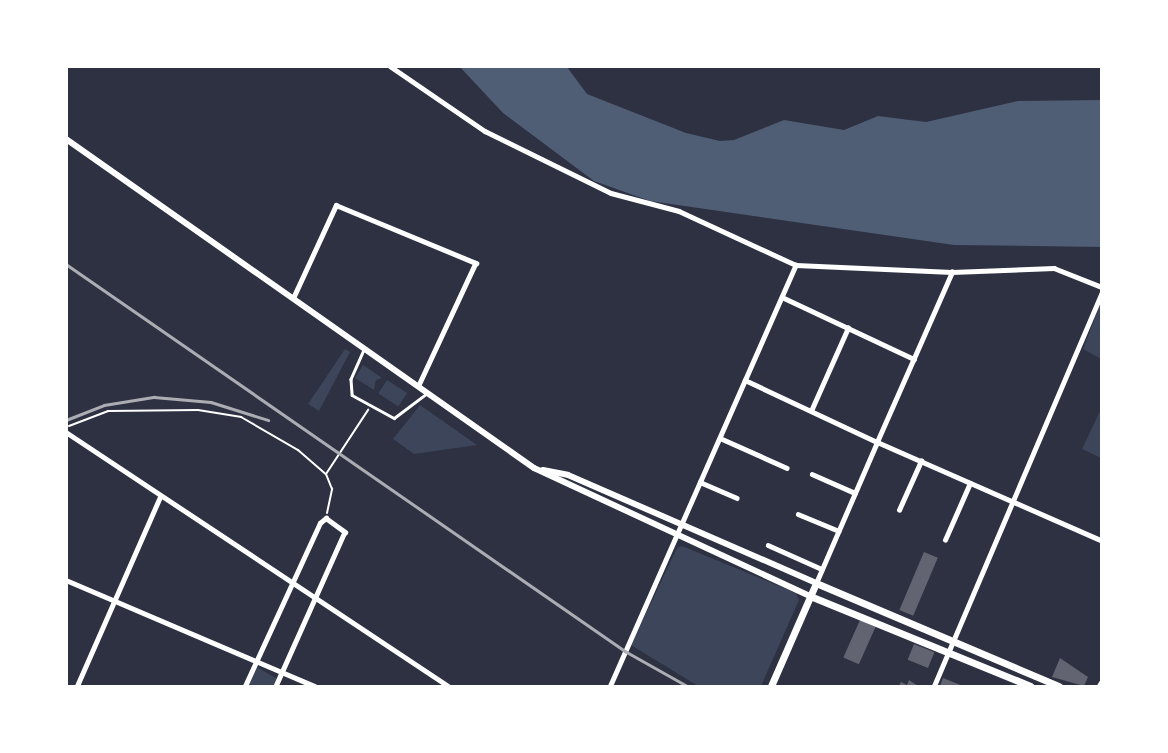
<!DOCTYPE html>
<html>
<head>
<meta charset="utf-8">
<style>
	body { margin:0 }
	#map { position:relative; width:1168px; height:753px; overflow:hidden; background:#2d3142; font-family:Lora,serif }
	div>[style] { position:absolute }
	.green>* { inset:0; background:#3c4559; transform-origin:0 0 }
	.water>* { inset:0; background:#4f5d75 }
	.building>* { inset:0; background:#626471; transform-origin:0 0 }
	.path>* { height:2px; margin:-1px; padding:0 1px; transform-origin:1px; border-radius:1px; background:#fff }
	.service>* { height:2.5px; margin:-1.25px; padding:0 1.25px; transform-origin:1.25px; border-radius:1.25px; background:#fff }
	.minor>* { height:4.5px; margin:-2.25px; padding:0 2.25px; transform-origin:2.25px; border-radius:2.25px; background:#fff }
	.tertiary>* { height:5px; margin:-2.5px; padding:0 2.5px; transform-origin:2.5px; border-radius:2.5px; background:#fff }
	.secondary>* { height:6px; margin:-3px; padding:0 3px; transform-origin:3px; border-radius:3px; background:#fff }
	.primary>* { height:7px; margin:-3.5px; padding:0 3.5px; transform-origin:3.5px; border-radius:3.5px; background:#fff }
	.rail>* { height:2.5px; margin:-1.25px; padding:0 1.25px; transform-origin:1.25px; border-radius:1.25px; background:#abadb3 }
	span { translate:-50% -50%; white-space:nowrap; text-align:center; line-height:1.15; -webkit-text-stroke:5px #fff; paint-order:stroke }
	.frame { position:absolute; inset:0; border:68px solid #fff; pointer-events:none }
</style>
</head>
<body>
<div id="map">
	<div class="green">
		<div style="clip-path:polygon(1101px 302px,1101px 359px,1083px 349px)"></div>
		<div style="clip-path:polygon(345px 349px,350px 352px,319px 411px,308px 404px)"></div>
		<div style="clip-path:polygon(363px 365px,382px 378px,376px 380px,374px 390px,355px 378px)"></div>
		<div style="left:387px;top:380px;width:24px;height:16px;rotate:33deg"></div>
		<div style="clip-path:polygon(420px 405px,477px 445px,414px 454px,393px 439px)"></div>
		<div style="clip-path:polygon(1101px 409px,1101px 458px,1082px 449px)"></div>
		<div style="clip-path:polygon(682px 546px,796px 593px,799px 600px,761px 686px,698px 686px,631px 645px,677px 548px)"></div>
		<div style="clip-path:polygon(257px 667px,277px 679px,273px 686px,248px 686px)"></div>
	</div>
	<div class="water">
		<div style="clip-path:polygon(460px 67px,567px 67px,587px 94px,686px 133px,720px 141px,734px 140px,784px 120px,844px 130px,878px 116px,926px 122px,1018px 101px,1101px 100px,1101px 247px,954px 245px,650px 201px,594px 181px,503px 113px)"></div>
	</div>
	<div class="building">
		<div style="left:924px;top:552px;width:15px;height:63px;rotate:23deg"></div>
		<div style="left:860px;top:620px;width:17px;height:41px;rotate:24deg"></div>
		<div style="left:914px;top:644px;width:22px;height:17px;rotate:22deg"></div>
		<div style="clip-path:polygon(1060px 658px,1088px 677px,1084px 686px,1052px 677px)"></div>
		<div style="clip-path:polygon(943px 678px,963px 686px,940px 686px)"></div>
		<div style="clip-path:polygon(909px 680px,918px 686px,899px 686px,901px 682px,907px 685px)"></div>
	</div>
	<div class="path">
		<div style="left:69px;top:426px;width:42px;rotate:-21deg"></div>
		<div style="left:108px;top:411px;width:90px;rotate:-0.6deg"></div>
		<div style="left:198px;top:410px;width:44px;rotate:9.2deg"></div>
		<div style="left:241px;top:417px;width:66px;rotate:30.1deg"></div>
		<div style="left:298px;top:450px;width:37px;rotate:41deg"></div>
		<div style="left:327px;top:513px;width:25px;rotate:-78deg"></div>
		<div style="left:332px;top:489px;width:16px;rotate:-112deg"></div>
		<div style="left:326px;top:474px;width:77px;rotate:-56.7deg"></div>
	</div>
	<div class="service">
		<div style="left:364px;top:350px;width:32px;rotate:114deg"></div>
		<div style="left:351px;top:379px;width:16px;rotate:86deg"></div>
		<div style="left:352px;top:395px;width:48px;rotate:28.7deg"></div>
		<div style="left:394px;top:418px;width:40px;rotate:-37deg"></div>
	</div>
	<div class="minor">
		<div style="left:390px;top:66px;width:115px;rotate:34.4deg"></div>
		<div style="left:485px;top:131px;width:140px;rotate:26.2deg"></div>
		<div style="left:611px;top:193px;width:70px;rotate:14.8deg"></div>
		<div style="left:679px;top:211px;width:129px;rotate:24.8deg"></div>
		<div style="left:796px;top:265px;width:156px;rotate:2.6deg"></div>
		<div style="left:952px;top:272px;width:102px;rotate:-2.2deg"></div>
		<div style="left:1054px;top:268px;width:52px;rotate:21.6deg"></div>
		<div style="left:294px;top:296px;width:100px;rotate:-65.2deg"></div>
		<div style="left:336px;top:205px;width:152px;rotate:22.5deg"></div>
		<div style="left:476px;top:263px;width:135px;rotate:115deg"></div>
		<div style="left:782px;top:297px;width:146px;rotate:25.2deg"></div>
		<div style="left:745px;top:380px;width:146px;rotate:25.2deg"></div>
		<div style="left:877px;top:442px;width:186px;rotate:-66.2deg"></div>
		<div style="left:811px;top:411px;width:91px;rotate:-66deg"></div>
		<div style="left:66px;top:432px;width:459px;rotate:33.6deg"></div>
		<div style="left:720px;top:438px;width:73px;rotate:24.1deg"></div>
		<div style="left:812px;top:474px;width:47px;rotate:23.8deg"></div>
		<div style="left:700px;top:482px;width:40px;rotate:23.4deg"></div>
		<div style="left:899px;top:510px;width:54px;rotate:-65.8deg"></div>
		<div style="left:798px;top:514px;width:44px;rotate:22.5deg"></div>
		<div style="left:945px;top:540px;width:62px;rotate:-66.3deg"></div>
		<div style="left:768px;top:545px;width:59px;rotate:24deg"></div>
		<div style="left:66px;top:580px;width:270px;rotate:23.1deg"></div>
		<div style="left:77px;top:686px;width:206px;rotate:-66.3deg"></div>
		<div style="left:245px;top:686px;width:179px;rotate:-65.3deg"></div>
		<div style="left:320px;top:523px;width:8px;rotate:-40deg"></div>
		<div style="left:326px;top:518px;width:24px;rotate:36deg"></div>
		<div style="left:345px;top:532px;width:169px;rotate:114.1deg"></div>
		<div style="left:610px;top:686px;width:460px;rotate:-66.2deg"></div>
		<div style="left:934px;top:686px;width:427px;rotate:-66.9deg"></div>
		<div style="left:1099px;top:686px;width:6px;rotate:-59deg"></div>
	</div>
	<div class="tertiary">
		<div style="left:816px;top:583px;width:154px;rotate:-66.6deg"></div>
		<div style="left:877px;top:442px;width:246px;rotate:23.7deg"></div>
	</div>
	<div class="secondary">
		<div style="left:66px;top:139px;width:572px;rotate:35.11deg"></div>
		<div style="left:534px;top:468px;width:304px;rotate:24.9deg"></div>
		<div style="left:543px;top:470px;width:25px;rotate:11deg"></div>
		<div style="left:568px;top:475px;width:270px;rotate:23.5deg"></div>
	</div>
	<div class="primary">
		<div style="left:810px;top:596px;width:238px;rotate:22.2deg"></div>
		<div style="left:771px;top:686px;width:112px;rotate:-66.4deg"></div>
		<div style="left:816px;top:583px;width:264px;rotate:23deg"></div>
	</div>
	<div class="rail">
		<div style="left:66px;top:264px;width:680px;rotate:34.7deg"></div>
		<div style="left:625px;top:651px;width:71px;rotate:29.4deg"></div>
		<div style="left:66px;top:420px;width:41px;rotate:-21.5deg"></div>
		<div style="left:104px;top:405px;width:51px;rotate:-9.1deg"></div>
		<div style="left:154px;top:397px;width:57px;rotate:5deg"></div>
		<div style="left:211px;top:402px;width:60px;rotate:17.5deg"></div>
	</div>
	<div class="frame"></div>
</div>
</body>
</html>
